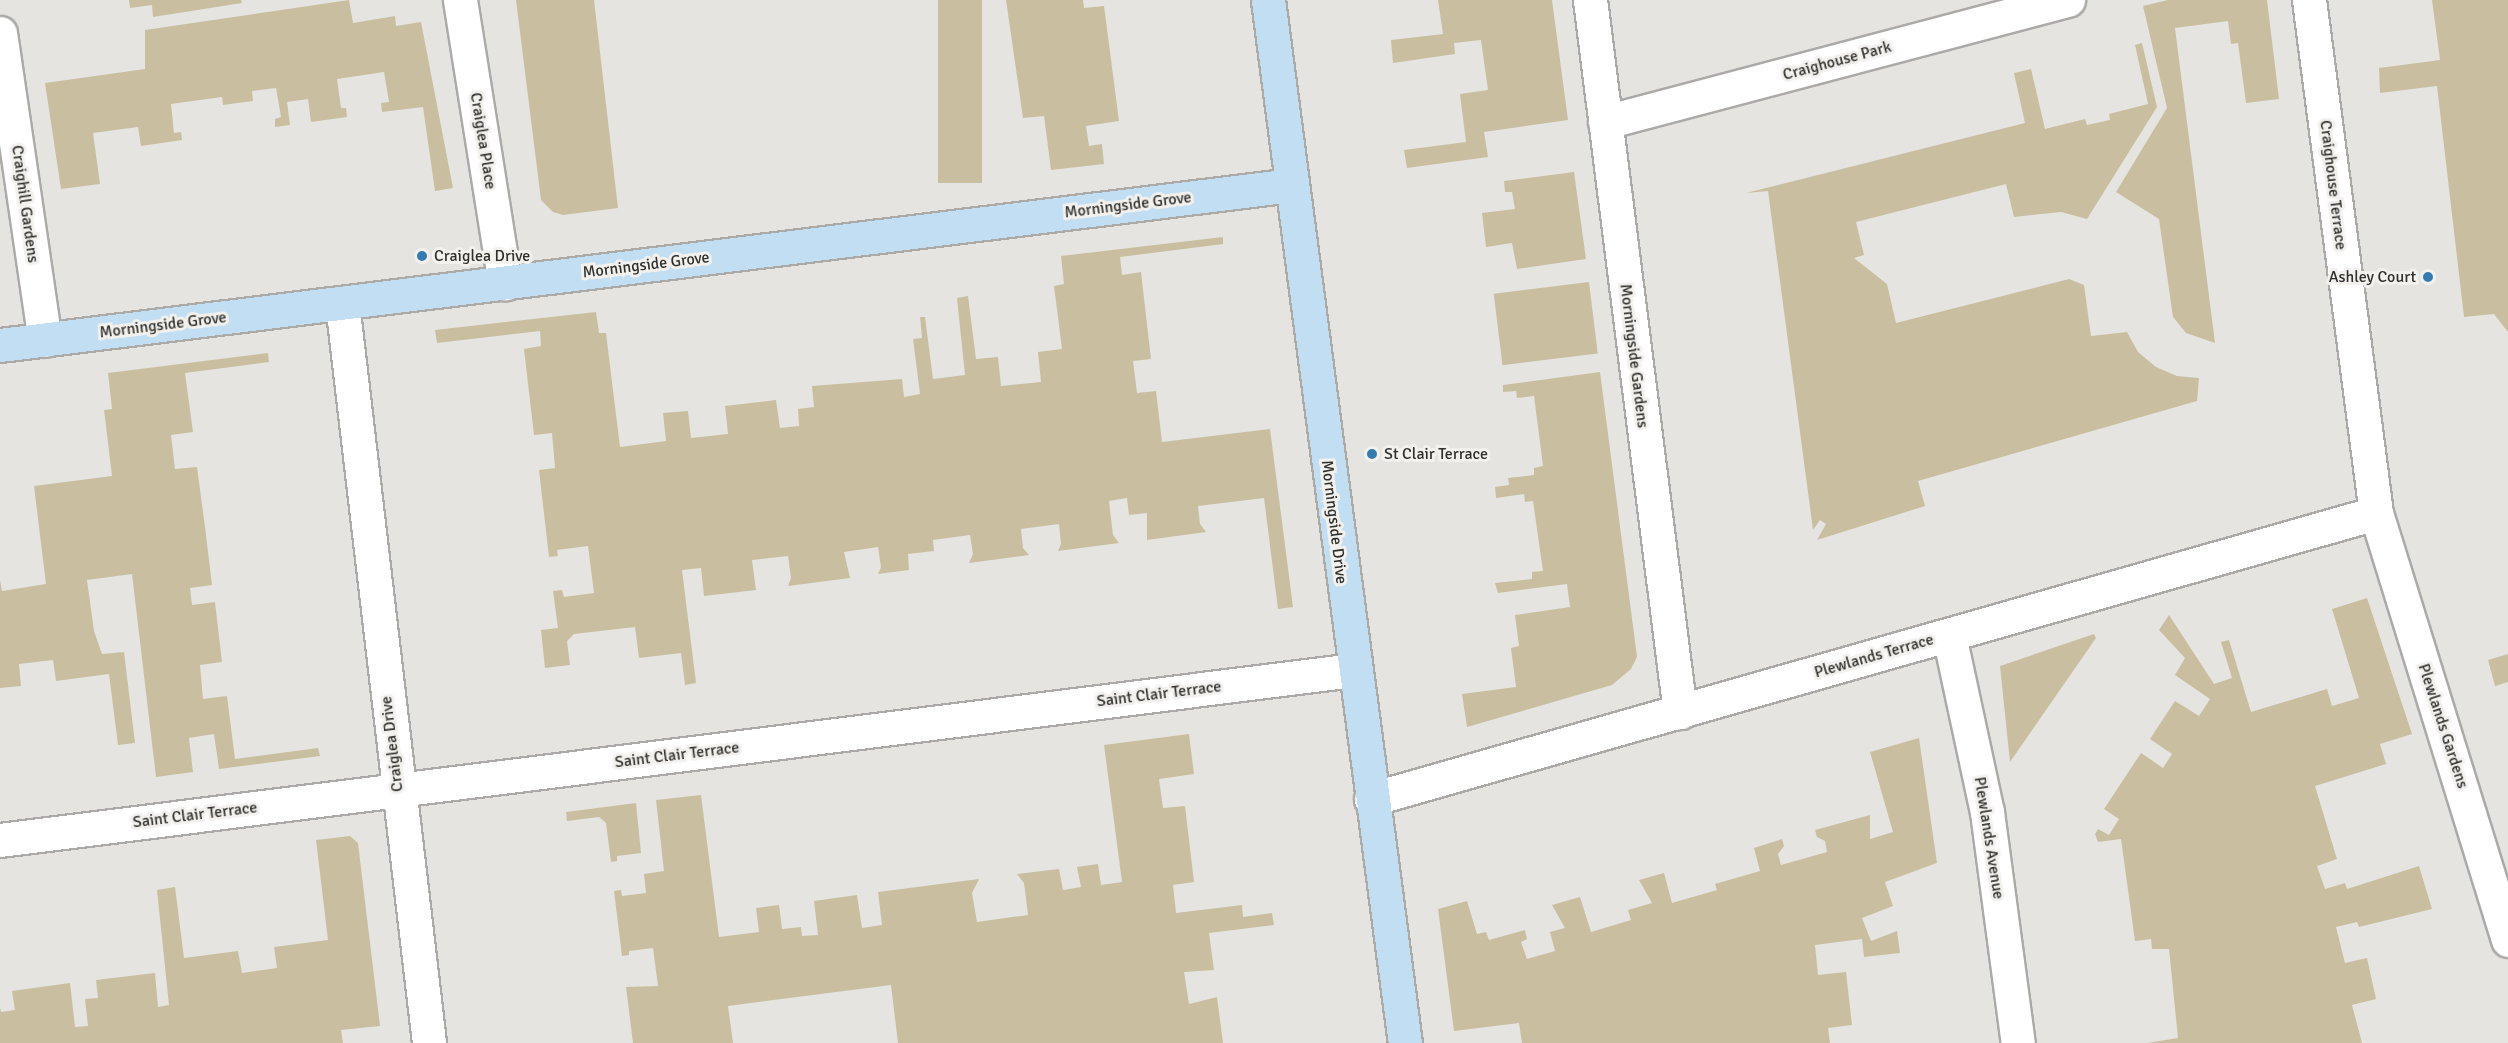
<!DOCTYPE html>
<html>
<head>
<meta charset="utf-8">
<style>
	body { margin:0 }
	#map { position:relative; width:2508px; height:1043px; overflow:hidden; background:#e5e4e0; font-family:Signika,sans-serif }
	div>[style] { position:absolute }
	.green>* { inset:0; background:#c9bfa0; transform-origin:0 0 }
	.roads { filter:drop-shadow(2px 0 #abaaa7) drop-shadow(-2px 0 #abaaa7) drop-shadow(0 2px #abaaa7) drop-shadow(0 -2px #abaaa7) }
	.street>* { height:33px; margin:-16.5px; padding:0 16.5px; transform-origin:16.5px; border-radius:16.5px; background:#fff }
	.secondary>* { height:33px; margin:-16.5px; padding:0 16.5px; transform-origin:16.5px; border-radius:16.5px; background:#c2def2 }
	.dots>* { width:16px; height:16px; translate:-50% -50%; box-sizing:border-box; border:3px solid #f2f1ed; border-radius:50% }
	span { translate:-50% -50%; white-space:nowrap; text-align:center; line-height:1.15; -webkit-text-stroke:6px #f2f1ed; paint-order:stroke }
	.street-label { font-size:16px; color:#2f2f2d }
	.poi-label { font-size:16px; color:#2f2f2d }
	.left { translate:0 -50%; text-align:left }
	.right { translate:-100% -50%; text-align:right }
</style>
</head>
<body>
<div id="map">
	<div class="green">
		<div style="clip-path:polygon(129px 0,241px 0,242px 3px,153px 17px,152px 5px,130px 8px)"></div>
		<div style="clip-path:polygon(349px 0,353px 23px,395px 16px,396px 26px,421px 22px,453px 188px,435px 191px,423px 107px,382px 112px,381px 103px,389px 102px,384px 72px,337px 79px,341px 108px,346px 108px,347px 117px,311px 122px,308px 99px,287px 102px,290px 125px,275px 127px,275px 119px,281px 117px,276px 88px,252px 91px,253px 101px,223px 105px,222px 97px,171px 104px,174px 133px,181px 132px,182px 140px,141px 146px,138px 127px,93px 133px,100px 184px,61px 189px,45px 83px,145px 69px,145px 30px)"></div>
		<div style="clip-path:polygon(516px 0,594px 0,618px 208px,563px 215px,553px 212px,541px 200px)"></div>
		<div style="left:938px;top:0;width:44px;height:183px"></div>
		<div style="clip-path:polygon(1006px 0,1083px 0,1084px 8px,1104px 6px,1119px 121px,1086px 126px,1089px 146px,1102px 144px,1104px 164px,1051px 170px,1044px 116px,1023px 118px)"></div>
		<div style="clip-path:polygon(1438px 0,1552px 0,1568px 120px,1484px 132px,1488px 157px,1407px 168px,1404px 150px,1466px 142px,1460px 94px,1488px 90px,1481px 40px,1454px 43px,1455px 54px,1393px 63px,1391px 40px,1443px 34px)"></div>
		<div style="clip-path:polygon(2168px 0,2267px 0,2279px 99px,2246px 103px,2238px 43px,2231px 44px,2228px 21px,2175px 28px,2215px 343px,2186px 333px,2173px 317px,2159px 219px,2116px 192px,2167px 108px,2143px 6px)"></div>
		<div style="clip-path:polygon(2432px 0,2508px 0,2508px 332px,2494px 314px,2464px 317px,2437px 86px,2380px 93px,2379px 68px,2440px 60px)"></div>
		<div style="clip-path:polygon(2142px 43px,2157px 107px,2087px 219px,2061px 212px,2014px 217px,2006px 184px,1856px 222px,1864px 255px,1854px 258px,1887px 284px,1896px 323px,2069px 279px,2084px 285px,2091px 336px,2127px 332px,2138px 352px,2156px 367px,2177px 376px,2199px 378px,2197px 401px,1918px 481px,1925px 506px,1817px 540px,1826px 524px,1820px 520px,1813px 530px,1768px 191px,1746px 193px,2025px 123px,2014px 73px,2031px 69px,2045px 129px,2085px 119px,2087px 125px,2110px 120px,2109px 114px,2148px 104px,2135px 45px)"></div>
		<div style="clip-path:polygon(1574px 172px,1586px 259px,1517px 269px,1512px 243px,1486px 247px,1482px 213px,1515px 209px,1512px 192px,1505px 192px,1504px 181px)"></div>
		<div style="clip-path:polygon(1223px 237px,1223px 244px,1120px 257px,1122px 275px,1141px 272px,1151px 359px,1133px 361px,1137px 393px,1156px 391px,1162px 442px,1270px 429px,1293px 607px,1278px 609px,1264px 498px,1198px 506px,1200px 524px,1206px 532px,1147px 540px,1147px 513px,1129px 515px,1127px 498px,1109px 501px,1113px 535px,1119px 543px,1058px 551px,1061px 544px,1059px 524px,1021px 529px,1023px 548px,1029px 555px,969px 563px,973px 554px,970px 535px,933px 540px,934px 551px,908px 554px,909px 570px,878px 574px,881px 567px,878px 547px,844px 552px,850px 578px,788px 586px,791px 578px,788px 556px,752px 560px,756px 590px,704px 596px,701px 568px,682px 570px,696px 683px,685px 685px,681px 653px,639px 658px,635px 627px,574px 634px,567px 641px,570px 665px,545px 668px,541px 630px,558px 628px,553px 591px,562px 590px,564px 597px,594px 593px,588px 546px,557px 550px,558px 556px,549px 557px,539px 470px,555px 468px,552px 433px,534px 435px,524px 349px,541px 346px,540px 331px,437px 343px,435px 330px,596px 312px,599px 333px,606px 333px,620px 447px,666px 441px,663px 413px,688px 411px,691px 438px,728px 434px,725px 406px,776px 400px,780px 428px,799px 426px,798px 409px,814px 407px,812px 386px,902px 379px,904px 397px,920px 394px,913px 339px,922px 338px,920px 317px,925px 317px,933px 379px,965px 375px,957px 298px,968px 296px,976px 359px,998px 357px,1001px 386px,1041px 382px,1038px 352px,1062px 349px,1054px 286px,1064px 284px,1061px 256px)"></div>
		<div style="left:1589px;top:282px;width:72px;height:96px;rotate:83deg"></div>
		<div style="clip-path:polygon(268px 353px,269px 362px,185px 373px,193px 432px,171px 435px,175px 469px,197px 467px,205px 527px,212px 585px,190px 588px,192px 605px,215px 602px,222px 662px,200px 665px,203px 699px,227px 696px,235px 759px,318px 748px,320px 756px,219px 769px,214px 734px,189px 738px,193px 772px,156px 777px,132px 574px,87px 580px,94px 631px,102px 654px,124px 652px,135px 743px,118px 745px,109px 674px,56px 681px,53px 660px,19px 664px,21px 686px,0 688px,0 580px,2px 591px,46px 584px,34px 486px,112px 476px,104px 410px,112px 409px,108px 373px)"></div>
		<div style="clip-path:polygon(1600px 372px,1637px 657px,1631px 669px,1612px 685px,1467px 727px,1462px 694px,1516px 687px,1511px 648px,1519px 646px,1515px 615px,1570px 607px,1567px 584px,1498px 593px,1495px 583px,1532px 579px,1532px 572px,1543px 571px,1533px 501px,1525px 502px,1524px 494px,1496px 498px,1495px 487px,1509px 485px,1508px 478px,1534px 475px,1534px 468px,1543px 466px,1534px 396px,1517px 398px,1516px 391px,1503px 392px,1503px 385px)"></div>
		<div style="clip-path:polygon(2367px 598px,2412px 734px,2380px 744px,2386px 764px,2315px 786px,2337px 859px,2317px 866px,2325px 889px,2345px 883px,2347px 889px,2419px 866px,2432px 909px,2359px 927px,2357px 922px,2336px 927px,2345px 963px,2367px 958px,2376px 999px,2352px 1005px,2362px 1043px,2147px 1043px,2178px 1038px,2169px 949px,2152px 949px,2151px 939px,2135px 941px,2121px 839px,2098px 842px,2095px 834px,2098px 829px,2109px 835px,2119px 819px,2104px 809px,2141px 753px,2163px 768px,2172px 754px,2150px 739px,2175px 701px,2199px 716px,2210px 699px,2175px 675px,2185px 658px,2159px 630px,2169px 615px,2214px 684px,2232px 678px,2221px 642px,2229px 640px,2251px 712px,2327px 689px,2332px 706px,2359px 698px,2332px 609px)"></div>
		<div style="clip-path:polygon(2094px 634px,2096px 638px,2010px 762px,2000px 666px)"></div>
		<div style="clip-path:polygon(2508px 654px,2508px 682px,2495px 686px,2488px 660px)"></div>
		<div style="clip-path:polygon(1189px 734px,1194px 774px,1159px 779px,1163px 808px,1185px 806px,1194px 882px,1173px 885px,1176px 913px,1242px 905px,1243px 917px,1272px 913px,1274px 925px,1209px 933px,1214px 970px,1184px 972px,1189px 1004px,1217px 997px,1223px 1043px,898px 1043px,891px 985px,728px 1006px,733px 1043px,633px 1043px,626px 987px,658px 986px,653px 948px,629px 951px,629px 955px,622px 956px,614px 891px,621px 890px,622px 896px,646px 893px,644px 874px,664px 871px,656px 800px,701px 795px,719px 937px,759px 932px,756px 908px,779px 905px,782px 929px,801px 927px,802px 936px,818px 935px,814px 901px,857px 895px,862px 928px,882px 925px,878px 892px,979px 879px,972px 893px,977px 922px,1028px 915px,1024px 883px,1017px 874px,1059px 869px,1063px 890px,1081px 887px,1077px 867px,1098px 864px,1101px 885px,1122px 882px,1104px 745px)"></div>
		<div style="clip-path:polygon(1919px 738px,1937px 863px,1885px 882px,1893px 906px,1862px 918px,1871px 941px,1897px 931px,1900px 953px,1864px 957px,1862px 939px,1815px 945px,1818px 975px,1846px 972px,1852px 1025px,1828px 1028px,1830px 1043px,1522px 1043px,1519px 1023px,1454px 1031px,1438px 909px,1467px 901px,1477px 934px,1486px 932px,1489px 940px,1525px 930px,1527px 939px,1521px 942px,1527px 959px,1555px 951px,1550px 932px,1565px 928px,1552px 905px,1580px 897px,1591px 932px,1631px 920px,1628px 910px,1652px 903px,1639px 880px,1664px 873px,1672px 903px,1717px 890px,1715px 884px,1760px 871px,1754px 848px,1782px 839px,1784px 846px,1778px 854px,1781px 865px,1827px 852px,1825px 841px,1817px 837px,1815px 830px,1870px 815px,1870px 839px,1893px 832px,1870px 752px)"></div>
		<div style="clip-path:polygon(636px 803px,641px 853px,617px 856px,617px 861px,611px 862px,606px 823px,599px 817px,567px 821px,566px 812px)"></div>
		<div style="clip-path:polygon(350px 836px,358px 843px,380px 1026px,341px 1030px,343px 1043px,0 1043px,0 1007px,1px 1012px,15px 1010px,12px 991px,70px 983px,75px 1027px,88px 1026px,85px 999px,98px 998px,96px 980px,155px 973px,158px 1007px,169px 1005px,157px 890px,175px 887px,184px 958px,238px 951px,242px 973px,277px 968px,274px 947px,328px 940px,316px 840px)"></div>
	</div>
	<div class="roads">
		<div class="street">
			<div style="left:460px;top:0;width:287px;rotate:81deg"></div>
			<div style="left:1590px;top:0;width:718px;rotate:82.8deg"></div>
			<div style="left:2309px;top:0;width:517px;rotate:82.56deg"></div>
			<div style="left:2376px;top:513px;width:447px;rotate:72.8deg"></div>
			<div style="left:0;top:33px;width:310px;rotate:81.7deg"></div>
			<div style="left:1605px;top:122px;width:479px;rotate:-14.8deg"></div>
			<div style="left:342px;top:303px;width:745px;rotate:83.29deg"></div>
			<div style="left:1949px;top:635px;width:181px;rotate:77.9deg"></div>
			<div style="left:1987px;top:812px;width:233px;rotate:82.4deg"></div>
			<div style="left:1371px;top:799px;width:1045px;rotate:-15.89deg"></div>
			<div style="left:0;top:840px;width:1365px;rotate:-7.16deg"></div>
		</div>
		<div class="secondary">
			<div style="left:1268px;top:0;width:1052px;rotate:82.52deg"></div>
			<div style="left:0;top:345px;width:1301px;rotate:-7.06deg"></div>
		</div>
	</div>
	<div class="dots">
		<div style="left:422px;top:256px;background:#357bb0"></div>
		<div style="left:2428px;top:277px;background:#357bb0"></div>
		<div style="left:1372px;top:454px;background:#357bb0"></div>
	</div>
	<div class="street-label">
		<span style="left:1837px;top:61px;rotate:-15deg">Craighouse Park</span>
		<span style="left:483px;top:141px;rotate:81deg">Craiglea Place</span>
		<span style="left:2333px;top:185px;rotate:83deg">Craighouse Terrace</span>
		<span style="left:25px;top:204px;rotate:82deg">Craighill Gardens</span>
		<span style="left:1128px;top:205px;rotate:-7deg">Morningside Grove</span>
		<span style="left:646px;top:265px;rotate:-7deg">Morningside Grove</span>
		<span style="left:163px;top:325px;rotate:-7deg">Morningside Grove</span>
		<span style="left:1634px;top:356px;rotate:83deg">Morningside Gardens</span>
		<span style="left:1334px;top:522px;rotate:83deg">Morningside Drive</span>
		<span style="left:1874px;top:656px;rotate:-16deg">Plewlands Terrace</span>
		<span style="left:1159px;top:694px;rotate:-7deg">Saint Clair Terrace</span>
		<span style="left:2443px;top:726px;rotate:72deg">Plewlands Gardens</span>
		<span style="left:392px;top:744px;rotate:-97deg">Craiglea Drive</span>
		<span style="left:677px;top:755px;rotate:-7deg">Saint Clair Terrace</span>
		<span style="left:195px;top:815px;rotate:-7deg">Saint Clair Terrace</span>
		<span style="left:1989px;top:838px;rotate:81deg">Plewlands Avenue</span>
	</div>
	<div class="poi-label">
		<span class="left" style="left:434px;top:256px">Craiglea Drive</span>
		<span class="right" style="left:2416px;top:277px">Ashley Court</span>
		<span class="left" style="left:1384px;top:454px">St Clair Terrace</span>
	</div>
</div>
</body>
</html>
